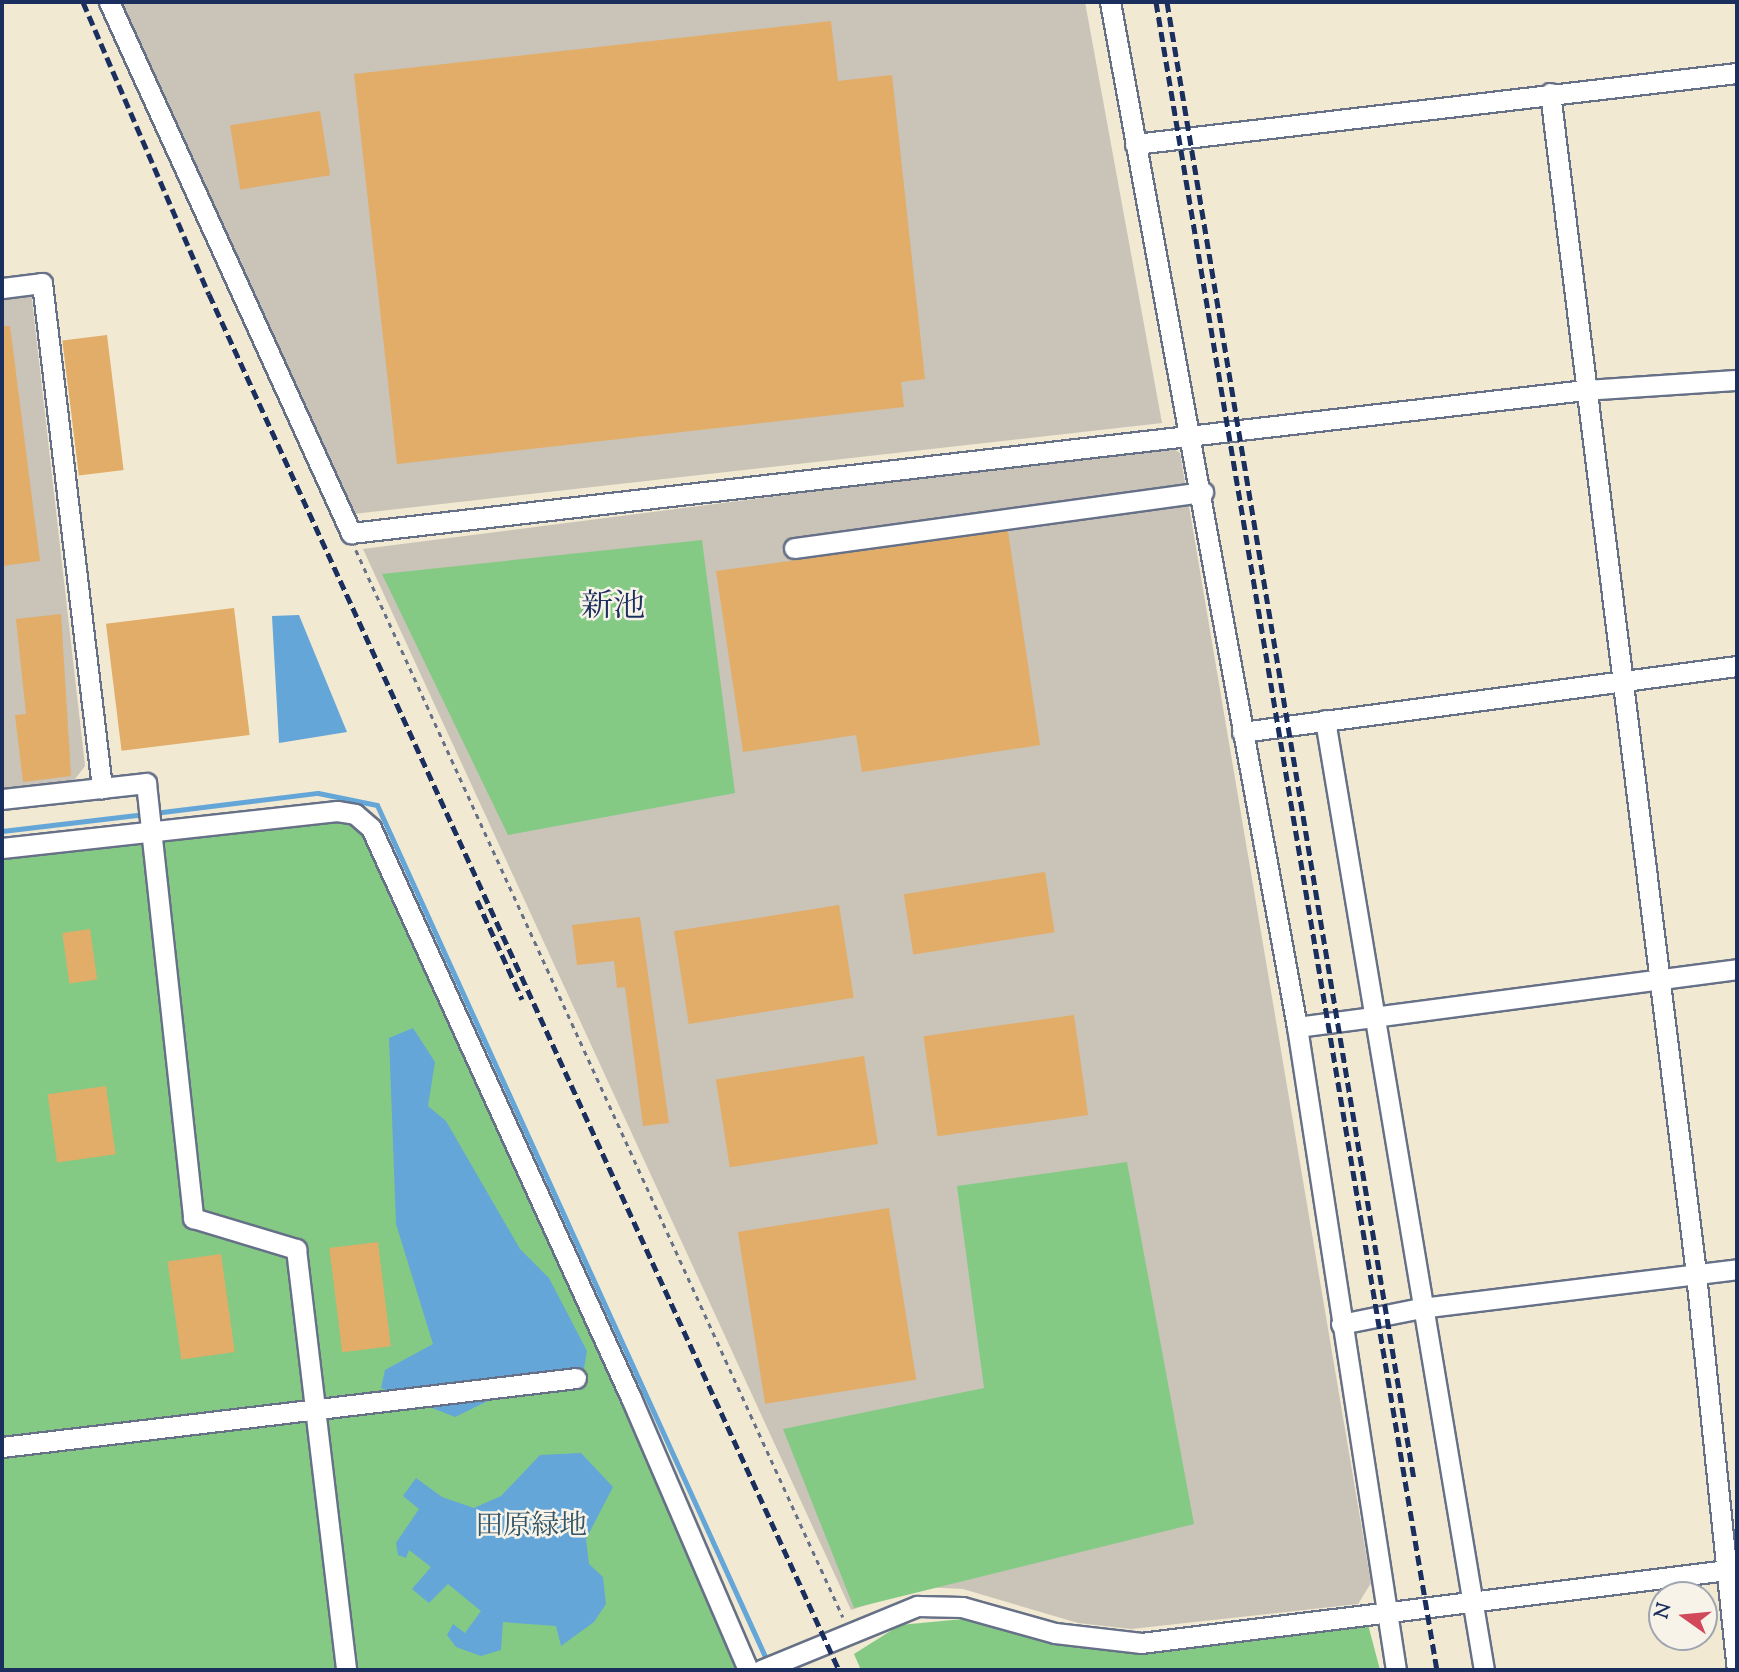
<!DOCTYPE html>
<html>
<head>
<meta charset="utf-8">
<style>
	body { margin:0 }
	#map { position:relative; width:1739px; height:1672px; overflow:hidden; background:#f1e9d2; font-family:"Sorts Mill Goudy","Noto Serif JP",serif }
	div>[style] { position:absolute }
	.industrial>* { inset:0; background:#cac3b8 }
	.green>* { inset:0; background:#84ca85 }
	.water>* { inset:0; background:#64a6d8 }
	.stream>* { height:5px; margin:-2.5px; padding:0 2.5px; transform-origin:2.5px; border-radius:2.5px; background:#64a6d8 }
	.building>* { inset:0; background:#e1ad68; transform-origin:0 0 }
	.path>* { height:2.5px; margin-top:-1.25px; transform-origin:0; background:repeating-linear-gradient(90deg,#667087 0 5px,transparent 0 10px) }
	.roads { filter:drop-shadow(2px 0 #667087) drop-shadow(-2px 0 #667087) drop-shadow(0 2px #667087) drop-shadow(0 -2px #667087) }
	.minor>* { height:19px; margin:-9.5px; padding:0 9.5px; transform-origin:9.5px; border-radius:9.5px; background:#fff }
	.rail>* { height:5px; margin-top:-2.5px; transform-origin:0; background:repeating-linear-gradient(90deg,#1b2f5e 0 10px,transparent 0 15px) }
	span { translate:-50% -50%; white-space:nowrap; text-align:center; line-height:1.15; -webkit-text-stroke:5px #f7f3e8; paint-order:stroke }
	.park-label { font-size:28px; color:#355668 }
	.quarter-label { font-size:32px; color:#1b2f5e }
	.frame { position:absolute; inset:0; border:4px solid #1b2f5e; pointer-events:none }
	.north { position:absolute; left:1648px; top:1581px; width:70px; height:70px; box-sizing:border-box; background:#f7f3e8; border:2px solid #9fa5b1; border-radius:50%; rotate:285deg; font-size:19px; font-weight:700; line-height:28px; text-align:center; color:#1b2f5e }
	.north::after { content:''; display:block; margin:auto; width:24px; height:32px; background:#d1495b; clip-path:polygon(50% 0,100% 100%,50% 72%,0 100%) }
</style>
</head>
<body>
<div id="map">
	<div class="industrial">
		<div style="clip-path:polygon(120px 2px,1085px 2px,1162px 423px,353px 514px)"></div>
		<div style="clip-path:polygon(31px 291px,85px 766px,72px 783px,2px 790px,2px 294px)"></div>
		<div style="clip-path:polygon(1169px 446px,1180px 453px,1371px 1583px,1358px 1604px,1131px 1629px,1078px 1623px,963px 1589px,923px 1587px,851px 1610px,363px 549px)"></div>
	</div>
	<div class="green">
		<div style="clip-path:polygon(702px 540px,735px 793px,508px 835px,382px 574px)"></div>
		<div style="clip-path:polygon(337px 811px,361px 819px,748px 1670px,2px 1670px,2px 857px)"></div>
		<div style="clip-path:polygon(1127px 1162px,1194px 1524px,854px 1608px,783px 1429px,984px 1388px,957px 1186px)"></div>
		<div style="clip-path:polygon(1365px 1613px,1380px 1670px,861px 1670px,854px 1654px,900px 1625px,995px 1616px,1127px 1642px)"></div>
	</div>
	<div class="water">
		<div style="clip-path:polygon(299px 615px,347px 732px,279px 743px,272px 616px)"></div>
		<div style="clip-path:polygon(413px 1028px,435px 1062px,428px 1106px,446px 1121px,520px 1249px,549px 1278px,587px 1351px,581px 1386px,521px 1385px,455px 1417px,381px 1388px,385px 1370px,433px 1344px,396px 1224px,389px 1038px)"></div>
		<div style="clip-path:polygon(581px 1453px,613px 1487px,586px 1539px,589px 1564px,603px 1577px,606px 1604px,594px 1622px,561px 1646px,556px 1626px,503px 1622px,501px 1650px,481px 1656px,456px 1647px,447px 1635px,453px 1624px,465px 1633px,481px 1611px,448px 1584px,429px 1603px,412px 1589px,431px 1567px,409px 1550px,406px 1558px,398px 1555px,396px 1543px,419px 1509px,403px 1496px,416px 1478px,442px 1497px,474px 1508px,501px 1496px,540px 1455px)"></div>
	</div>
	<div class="stream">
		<div style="left:154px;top:813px;width:165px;rotate:-7deg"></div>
		<div style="left:318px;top:793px;width:60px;rotate:11.5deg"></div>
		<div style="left:377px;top:805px;width:943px;rotate:65.5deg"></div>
		<div style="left:2px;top:831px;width:144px;rotate:-6.8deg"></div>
	</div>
	<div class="building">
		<div style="clip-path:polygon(831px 21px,838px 81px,892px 75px,925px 379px,901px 382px,904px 407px,397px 464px,354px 74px)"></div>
		<div style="left:320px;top:111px;width:65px;height:91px;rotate:81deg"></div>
		<div style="clip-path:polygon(2px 326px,10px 326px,40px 561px,2px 566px)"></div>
		<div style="left:107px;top:335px;width:136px;height:45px;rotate:83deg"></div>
		<div style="clip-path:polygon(1008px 531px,1040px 745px,862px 772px,856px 735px,743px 752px,716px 571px)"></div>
		<div style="left:234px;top:608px;width:128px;height:129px;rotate:83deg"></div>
		<div style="clip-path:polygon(61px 614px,71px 776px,23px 782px,15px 715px,26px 714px,16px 619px)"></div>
		<div style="left:1045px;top:872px;width:61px;height:143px;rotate:81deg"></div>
		<div style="left:839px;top:905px;width:94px;height:167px;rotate:81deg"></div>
		<div style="clip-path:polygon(640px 917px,669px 1123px,643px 1126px,625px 987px,617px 988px,614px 961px,577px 965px,572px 925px)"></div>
		<div style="left:90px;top:929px;width:51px;height:28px;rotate:82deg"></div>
		<div style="left:1074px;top:1015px;width:101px;height:152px;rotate:82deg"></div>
		<div style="left:864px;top:1056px;width:89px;height:150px;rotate:81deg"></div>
		<div style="left:106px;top:1086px;width:69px;height:59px;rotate:82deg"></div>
		<div style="left:889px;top:1208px;width:174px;height:153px;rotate:81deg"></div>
		<div style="left:378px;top:1242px;width:105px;height:49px;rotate:83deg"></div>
		<div style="left:221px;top:1254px;width:99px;height:54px;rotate:82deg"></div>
	</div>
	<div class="path">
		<div style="left:356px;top:550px;width:1173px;rotate:65.47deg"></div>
	</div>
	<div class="roads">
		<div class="minor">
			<div style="left:109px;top:2px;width:584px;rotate:65.5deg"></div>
			<div style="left:351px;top:533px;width:1242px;rotate:-6.61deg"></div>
			<div style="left:1585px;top:390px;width:152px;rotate:-3.8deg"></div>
			<div style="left:1110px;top:2px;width:1042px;rotate:79.66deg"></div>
			<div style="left:1297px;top:1027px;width:651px;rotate:81.25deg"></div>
			<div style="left:1550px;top:93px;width:1190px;rotate:82.95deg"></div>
			<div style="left:1696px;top:1274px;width:398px;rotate:84.1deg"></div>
			<div style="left:1135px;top:144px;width:606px;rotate:-6.73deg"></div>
			<div style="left:2px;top:288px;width:40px;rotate:-7.1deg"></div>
			<div style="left:42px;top:283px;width:509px;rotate:83.22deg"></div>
			<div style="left:794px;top:548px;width:413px;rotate:-7.8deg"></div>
			<div style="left:1325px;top:720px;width:963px;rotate:80.5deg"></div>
			<div style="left:1242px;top:732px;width:499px;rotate:-7.6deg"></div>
			<div style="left:2px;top:799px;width:145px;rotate:-6.3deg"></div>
			<div style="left:146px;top:783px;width:438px;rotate:83.8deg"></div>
			<div style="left:193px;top:1218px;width:108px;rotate:16.8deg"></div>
			<div style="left:296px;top:1249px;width:424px;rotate:83.2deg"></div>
			<div style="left:2px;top:848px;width:337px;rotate:-6.3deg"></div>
			<div style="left:337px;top:811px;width:18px;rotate:9deg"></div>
			<div style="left:355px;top:814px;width:21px;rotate:41deg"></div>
			<div style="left:371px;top:828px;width:626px;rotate:65.48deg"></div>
			<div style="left:631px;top:1398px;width:296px;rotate:66.7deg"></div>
			<div style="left:1297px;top:1027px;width:444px;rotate:-7.5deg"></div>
			<div style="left:1341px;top:1324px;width:82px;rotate:-11.3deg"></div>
			<div style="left:1421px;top:1308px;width:318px;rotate:-7deg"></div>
			<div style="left:2px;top:1447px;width:578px;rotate:-6.85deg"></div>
			<div style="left:761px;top:1670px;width:169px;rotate:-22.3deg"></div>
			<div style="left:917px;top:1606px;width:45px;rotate:1.3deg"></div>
			<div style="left:962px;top:1607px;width:97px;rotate:15.6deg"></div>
			<div style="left:1055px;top:1633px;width:87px;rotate:6.6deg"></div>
			<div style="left:1141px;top:1643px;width:599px;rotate:-7.1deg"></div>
		</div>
	</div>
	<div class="rail">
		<div style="left:83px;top:2px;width:318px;rotate:66.7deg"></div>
		<div style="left:209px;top:294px;width:1513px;rotate:65.4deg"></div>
		<div style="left:1156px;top:2px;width:1692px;rotate:80.44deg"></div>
		<div style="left:1167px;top:2px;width:1498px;rotate:80.51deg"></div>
		<div style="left:477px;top:900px;width:109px;rotate:65.6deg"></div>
	</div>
	<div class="park-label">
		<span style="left:531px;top:1527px">田原緑地</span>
	</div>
	<div class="quarter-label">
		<span style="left:613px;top:608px">新池</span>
	</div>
	<div class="frame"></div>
	<div class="north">N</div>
</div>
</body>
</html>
